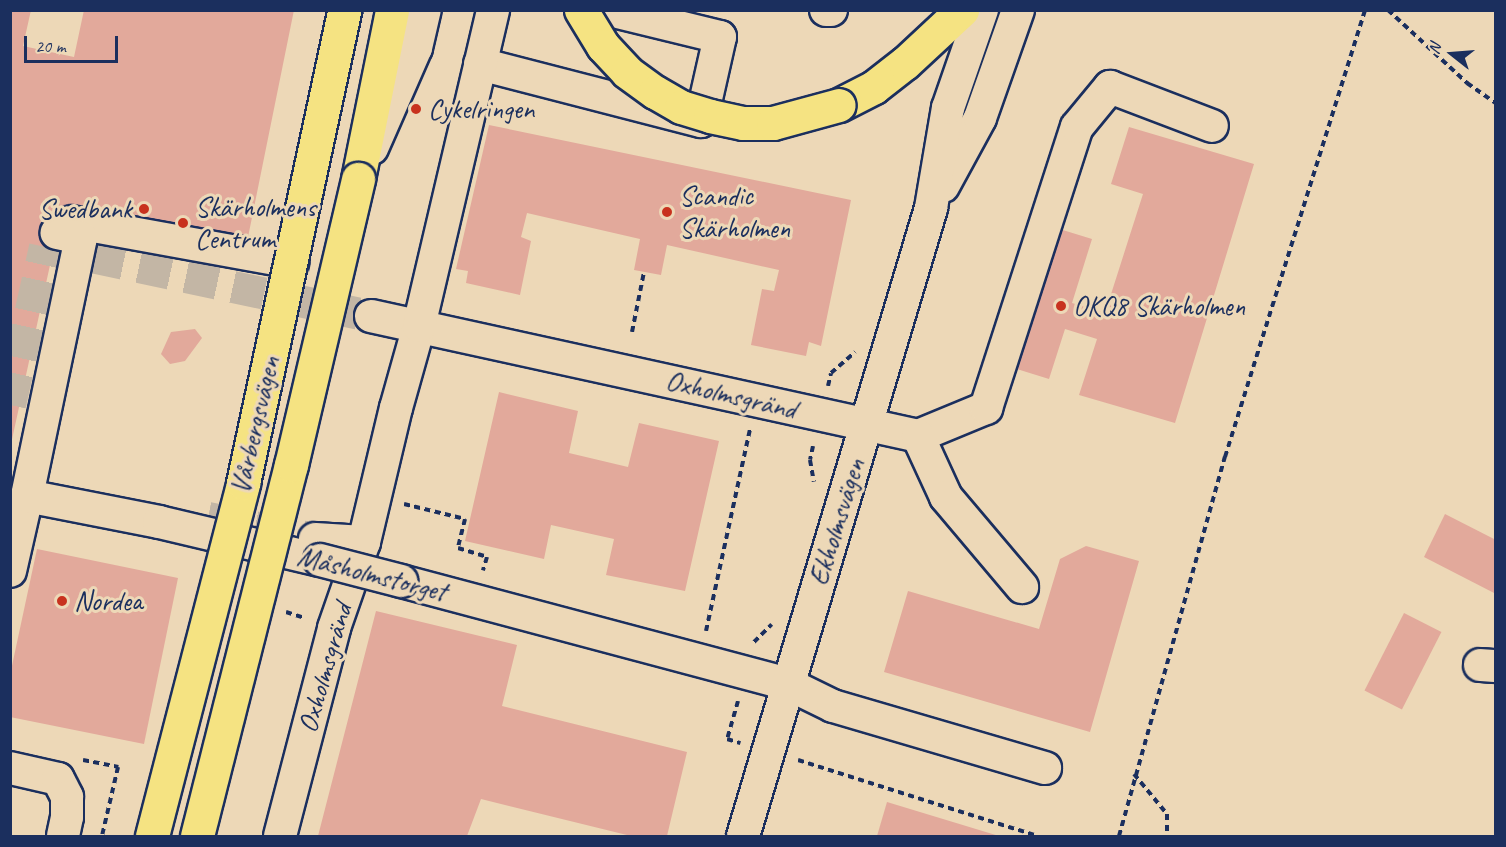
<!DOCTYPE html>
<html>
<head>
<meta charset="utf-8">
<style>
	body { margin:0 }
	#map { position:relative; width:1506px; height:847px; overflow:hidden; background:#edd8b7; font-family:Caveat,sans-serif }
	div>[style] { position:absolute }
	.building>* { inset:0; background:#e2a99b; transform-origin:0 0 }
	.minor-tunnel>* { height:32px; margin-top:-16px; transform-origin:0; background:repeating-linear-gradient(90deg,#c3b6a5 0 32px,transparent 0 48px) }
	.path>* { height:4px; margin-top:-2px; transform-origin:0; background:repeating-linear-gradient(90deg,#1b2f5e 0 6px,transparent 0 10.5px) }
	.roads { filter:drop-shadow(2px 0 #1b2f5e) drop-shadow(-2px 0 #1b2f5e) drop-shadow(0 2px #1b2f5e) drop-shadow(0 -2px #1b2f5e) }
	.minor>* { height:32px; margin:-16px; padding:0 16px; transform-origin:16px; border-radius:16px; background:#edd8b7 }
	.highway>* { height:33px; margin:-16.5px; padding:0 16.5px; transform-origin:16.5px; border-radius:16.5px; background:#f5e382 }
	.bridges { filter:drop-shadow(2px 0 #1b2f5e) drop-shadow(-2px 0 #1b2f5e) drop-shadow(0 2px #1b2f5e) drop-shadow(0 -2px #1b2f5e) }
	.minor-bridge>* { height:32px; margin:-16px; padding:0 16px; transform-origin:16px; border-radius:16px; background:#edd8b7 }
	.major-bridge>* { height:33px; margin:-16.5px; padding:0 16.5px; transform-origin:16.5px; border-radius:16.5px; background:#f5e382 }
	.highway-bridge>* { height:33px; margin:-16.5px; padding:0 16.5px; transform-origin:16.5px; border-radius:16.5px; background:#f5e382 }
	.dots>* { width:16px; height:16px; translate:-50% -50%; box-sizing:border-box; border:3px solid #edd8b7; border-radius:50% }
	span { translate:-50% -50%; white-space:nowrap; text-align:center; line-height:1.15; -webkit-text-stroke:6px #edd8b7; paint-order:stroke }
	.poi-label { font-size:28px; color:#1b2f5e }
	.left { translate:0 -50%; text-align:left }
	.right { translate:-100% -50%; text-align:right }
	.street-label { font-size:28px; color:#1b2f5e }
	.frame { position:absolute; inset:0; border:12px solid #1b2f5e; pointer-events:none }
	.north { position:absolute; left:1422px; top:24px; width:60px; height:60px; -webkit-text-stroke:4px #edd8b7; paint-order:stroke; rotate:287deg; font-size:16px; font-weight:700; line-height:24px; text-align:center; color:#1b2f5e }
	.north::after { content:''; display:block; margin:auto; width:21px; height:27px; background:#1b2f5e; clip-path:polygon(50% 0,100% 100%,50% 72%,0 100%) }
	.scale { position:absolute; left:24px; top:36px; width:94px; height:27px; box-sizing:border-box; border:3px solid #1b2f5e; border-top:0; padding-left:8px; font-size:18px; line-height:21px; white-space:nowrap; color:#1b2f5e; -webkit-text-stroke:4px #edd8b7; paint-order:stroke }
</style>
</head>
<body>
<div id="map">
	<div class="building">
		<div style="clip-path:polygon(10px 10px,31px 10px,23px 46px,74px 57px,84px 10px,294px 10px,246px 247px,57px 233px,11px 444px)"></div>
		<div style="clip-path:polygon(489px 125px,851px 200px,821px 346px,809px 342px,806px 356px,751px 345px,762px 289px,774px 291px,779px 270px,667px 245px,661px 275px,634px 270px,640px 239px,527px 213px,521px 237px,531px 241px,520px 295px,466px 283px,468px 271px,456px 269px)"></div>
		<div style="clip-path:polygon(1129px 127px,1254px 164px,1175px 423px,1079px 395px,1097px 339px,1065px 329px,1049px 379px,1010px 367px,1053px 227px,1092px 239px,1072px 303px,1105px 313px,1143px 194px,1111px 184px)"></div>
		<div style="clip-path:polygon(195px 329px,202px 338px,185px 361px,170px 364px,161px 354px,171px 332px)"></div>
		<div style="clip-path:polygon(499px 392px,578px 411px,569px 453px,628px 467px,639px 423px,719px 441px,685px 591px,606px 575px,614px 539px,551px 525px,544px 559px,465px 541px)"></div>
		<div style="clip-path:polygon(1445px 514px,1496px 540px,1496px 594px,1424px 557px)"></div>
		<div style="clip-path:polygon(1086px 546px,1139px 561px,1090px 732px,884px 672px,908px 591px,1039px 629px,1060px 559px)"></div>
		<div style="clip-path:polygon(37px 549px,178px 578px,144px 744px,10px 717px,10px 675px)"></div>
		<div style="clip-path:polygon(376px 611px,517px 645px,502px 706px,687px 752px,667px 836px,631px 836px,481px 799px,467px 836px,318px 836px)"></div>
		<div style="left:1404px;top:613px;width:42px;height:87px;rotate:27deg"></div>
		<div style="clip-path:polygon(887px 802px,999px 836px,877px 836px)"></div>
	</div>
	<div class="minor-tunnel">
		<div style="left:10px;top:405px;width:162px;rotate:-77.5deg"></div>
		<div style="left:45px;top:247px;width:333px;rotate:12deg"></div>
		<div style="left:208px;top:518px;width:109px;rotate:11.1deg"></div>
	</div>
	<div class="path">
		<div style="left:1388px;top:10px;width:108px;rotate:42.7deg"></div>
		<div style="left:1467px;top:83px;width:35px;rotate:35deg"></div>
		<div style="left:632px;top:332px;width:61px;rotate:-78.7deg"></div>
		<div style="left:828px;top:386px;width:13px;rotate:-77deg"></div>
		<div style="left:831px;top:373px;width:32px;rotate:-41deg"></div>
		<div style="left:813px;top:446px;width:14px;rotate:102deg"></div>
		<div style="left:810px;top:460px;width:22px;rotate:80deg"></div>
		<div style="left:404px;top:504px;width:63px;rotate:13.8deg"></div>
		<div style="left:465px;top:519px;width:30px;rotate:104deg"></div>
		<div style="left:458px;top:548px;width:30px;rotate:17deg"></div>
		<div style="left:487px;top:557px;width:14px;rotate:107deg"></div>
		<div style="left:286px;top:612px;width:20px;rotate:18deg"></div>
		<div style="left:706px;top:631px;width:206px;rotate:-77.7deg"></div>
		<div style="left:754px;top:642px;width:25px;rotate:-45deg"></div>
		<div style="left:738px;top:701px;width:40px;rotate:106deg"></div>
		<div style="left:727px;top:739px;width:14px;rotate:17deg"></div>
		<div style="left:83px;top:760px;width:36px;rotate:11deg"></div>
		<div style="left:118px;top:767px;width:71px;rotate:103.1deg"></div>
		<div style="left:798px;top:760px;width:252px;rotate:17.6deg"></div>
		<div style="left:1134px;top:774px;width:52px;rotate:50.5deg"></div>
		<div style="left:1167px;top:814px;width:22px;rotate:90deg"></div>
		<div style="left:1119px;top:836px;width:394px;rotate:-74.4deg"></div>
		<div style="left:1225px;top:457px;width:468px;rotate:-72.6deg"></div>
	</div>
	<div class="roads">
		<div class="minor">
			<div style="left:826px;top:10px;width:5px"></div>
			<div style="left:480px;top:64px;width:228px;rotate:14.5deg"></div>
			<div style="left:701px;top:121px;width:86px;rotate:-77.3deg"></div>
			<div style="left:720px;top:37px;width:114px;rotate:-166.3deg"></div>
			<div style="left:372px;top:148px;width:109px;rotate:-66.3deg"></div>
			<div style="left:416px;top:48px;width:39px;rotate:-77deg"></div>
			<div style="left:943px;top:186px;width:77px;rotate:-61.4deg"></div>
			<div style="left:980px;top:118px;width:114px;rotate:-70.6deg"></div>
			<div style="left:72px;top:222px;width:224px;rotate:10.3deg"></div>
			<div style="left:371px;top:316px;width:560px;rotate:12.37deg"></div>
			<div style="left:918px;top:436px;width:74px;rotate:-22.4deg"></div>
			<div style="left:986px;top:408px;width:295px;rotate:-72.1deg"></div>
			<div style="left:1077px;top:127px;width:52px;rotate:-50.5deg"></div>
			<div style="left:1110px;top:87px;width:109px;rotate:20.9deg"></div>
			<div style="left:918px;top:436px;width:67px;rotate:65.3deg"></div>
			<div style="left:946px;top:497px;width:118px;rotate:49.8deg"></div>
			<div style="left:27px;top:496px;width:264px;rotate:-78.2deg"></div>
			<div style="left:81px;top:238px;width:25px;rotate:-168deg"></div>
			<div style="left:315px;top:539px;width:49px;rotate:3.5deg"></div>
			<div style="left:10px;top:571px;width:77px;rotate:-77.2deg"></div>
			<div style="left:27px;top:496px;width:135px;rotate:11.1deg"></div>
			<div style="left:159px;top:522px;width:165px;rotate:13.3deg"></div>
			<div style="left:401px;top:581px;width:400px;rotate:14.9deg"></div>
			<div style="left:788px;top:684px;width:50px;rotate:26.1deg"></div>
			<div style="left:833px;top:706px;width:221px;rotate:16.3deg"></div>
			<div style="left:1480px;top:665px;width:16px;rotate:4deg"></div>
			<div style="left:10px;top:768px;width:49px;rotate:12.9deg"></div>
			<div style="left:58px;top:779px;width:20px;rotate:63deg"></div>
			<div style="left:67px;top:797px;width:20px;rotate:90deg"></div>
			<div style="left:67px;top:817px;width:19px;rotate:102deg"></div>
			<div style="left:280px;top:836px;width:215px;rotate:-75.4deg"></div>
			<div style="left:334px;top:628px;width:91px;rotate:-70.8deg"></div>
			<div style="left:364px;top:542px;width:138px;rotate:-76.6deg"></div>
			<div style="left:396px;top:408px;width:85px;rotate:-74.3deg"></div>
			<div style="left:419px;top:326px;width:325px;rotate:-76.8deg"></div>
			<div style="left:743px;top:836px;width:656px;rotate:-73.33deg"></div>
			<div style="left:931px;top:208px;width:101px;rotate:-80.4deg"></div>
			<div style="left:948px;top:108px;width:104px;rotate:-70.9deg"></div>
		</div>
		<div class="highway">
			<div style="left:839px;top:105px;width:39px;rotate:-27deg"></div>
			<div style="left:874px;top:87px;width:39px;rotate:-38deg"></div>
			<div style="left:905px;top:63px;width:78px;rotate:-42.9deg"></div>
			<div style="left:358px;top:179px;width:172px;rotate:-78.6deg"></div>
		</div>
	</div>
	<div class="bridges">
		<div class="minor-bridge">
			<div style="left:320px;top:560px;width:84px;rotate:14.5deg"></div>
		</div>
		<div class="major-bridge">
			<div style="left:152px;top:836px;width:365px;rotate:-75.5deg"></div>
			<div style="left:243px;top:483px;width:484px;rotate:-77.9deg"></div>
			<div style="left:197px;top:836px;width:383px;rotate:-75.8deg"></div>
			<div style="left:291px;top:465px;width:294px;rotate:-76.8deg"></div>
		</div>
		<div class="highway-bridge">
			<div style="left:581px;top:10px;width:42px;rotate:58.6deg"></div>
			<div style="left:603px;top:46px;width:35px;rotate:47deg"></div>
			<div style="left:627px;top:72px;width:34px;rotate:36deg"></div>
			<div style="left:655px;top:92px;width:30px;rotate:30deg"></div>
			<div style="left:681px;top:107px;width:30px;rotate:17deg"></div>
			<div style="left:710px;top:116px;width:34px;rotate:12deg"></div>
			<div style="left:743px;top:123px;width:30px"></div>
			<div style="left:773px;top:123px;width:68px;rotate:-15.3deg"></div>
		</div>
	</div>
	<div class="dots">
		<div style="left:416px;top:109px;background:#c8321e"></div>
		<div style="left:144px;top:209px;background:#c8321e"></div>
		<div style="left:667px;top:212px;background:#c8321e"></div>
		<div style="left:183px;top:223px;background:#c8321e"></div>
		<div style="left:1061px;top:306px;background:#c8321e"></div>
		<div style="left:62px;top:601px;background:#c8321e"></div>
	</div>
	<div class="poi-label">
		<span class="left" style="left:428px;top:109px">Cykelringen</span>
		<span class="left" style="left:679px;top:212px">Scandic<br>Skärholmen</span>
		<span class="left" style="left:195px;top:223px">Skärholmens<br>Centrum</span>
		<span class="right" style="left:132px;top:209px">Swedbank</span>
		<span class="left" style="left:1073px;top:306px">OKQ8 Skärholmen</span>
		<span class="left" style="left:74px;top:601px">Nordea</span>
	</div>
	<div class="street-label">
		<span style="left:731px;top:395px;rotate:13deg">Oxholmsgränd</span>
		<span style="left:255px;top:425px;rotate:-77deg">Vårbergsvägen</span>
		<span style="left:837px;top:522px;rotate:-73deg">Ekholmsvägen</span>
		<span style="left:372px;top:574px;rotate:14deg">Måsholmstorget</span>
		<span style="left:325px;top:668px;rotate:-74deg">Oxholmsgränd</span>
	</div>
	<div class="frame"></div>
	<div class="north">N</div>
	<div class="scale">20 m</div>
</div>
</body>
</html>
